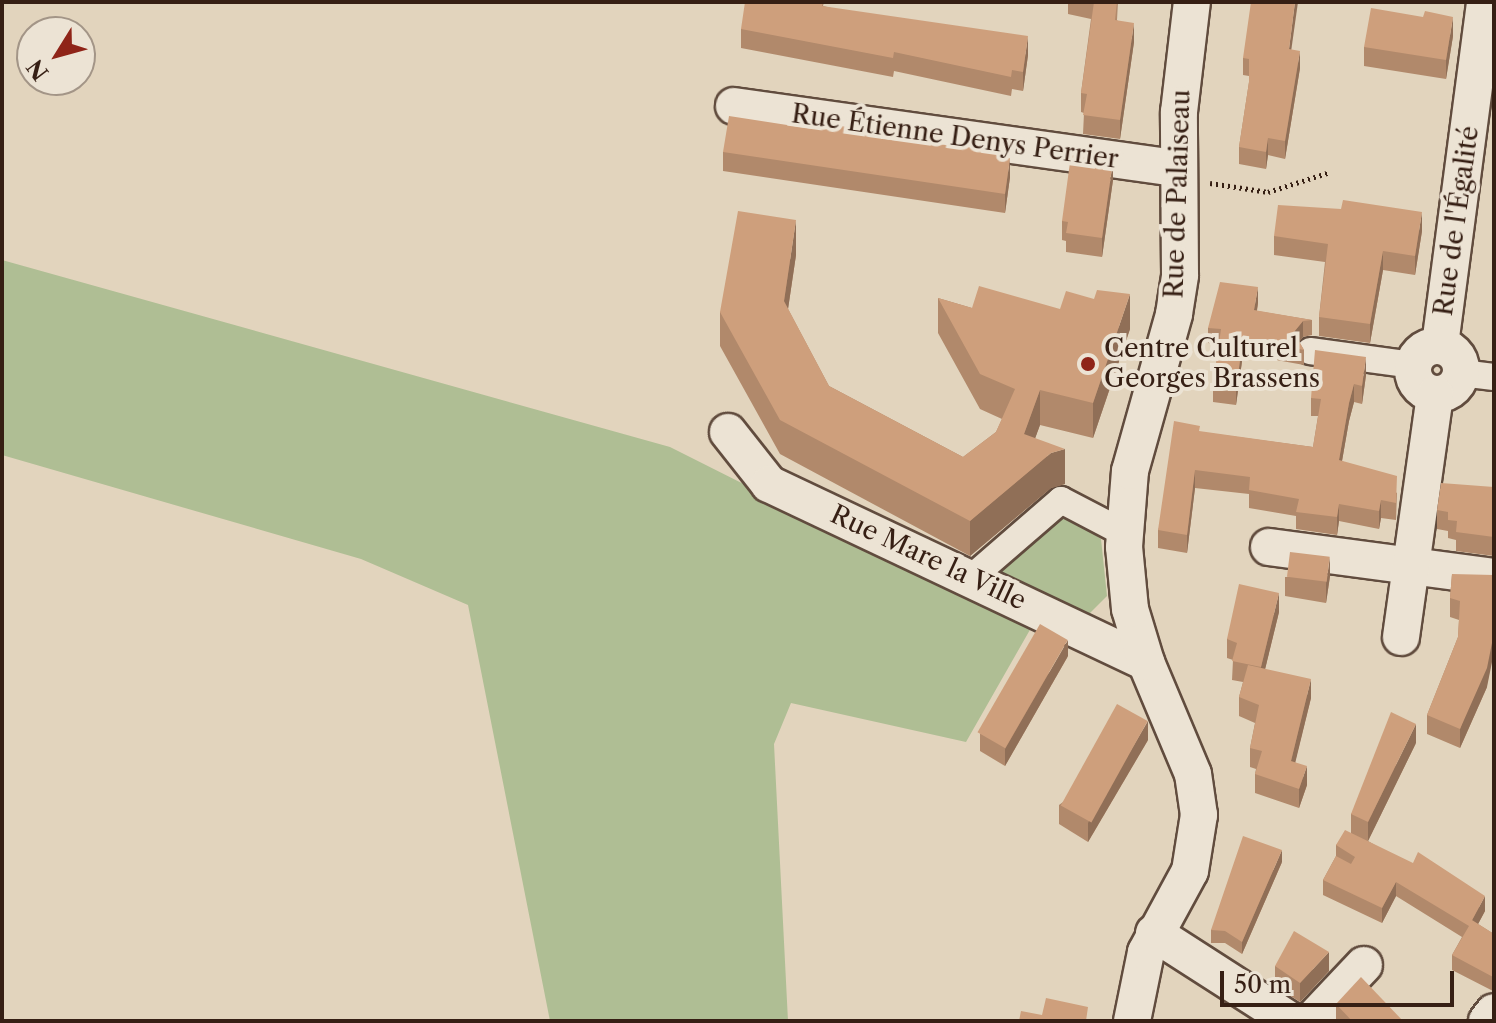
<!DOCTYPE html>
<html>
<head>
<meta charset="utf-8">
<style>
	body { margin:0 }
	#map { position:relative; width:1496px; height:1023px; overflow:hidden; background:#e2d4bd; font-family:"Libre Caslon Text",serif }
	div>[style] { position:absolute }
	.green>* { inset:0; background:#afbe94 }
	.path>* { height:5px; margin-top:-2.5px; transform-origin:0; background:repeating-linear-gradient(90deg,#361f14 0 2px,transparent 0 6px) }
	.roads { filter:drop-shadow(2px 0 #614c3e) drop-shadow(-2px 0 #614c3e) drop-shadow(0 2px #614c3e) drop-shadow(0 -2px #614c3e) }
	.pedestrian>* { height:26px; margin:-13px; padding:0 13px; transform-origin:13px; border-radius:13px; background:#ece3d4 }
	.minor>* { height:36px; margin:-18px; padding:0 18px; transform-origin:18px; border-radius:18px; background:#ece3d4 }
	.minor>.ring { margin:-18px; padding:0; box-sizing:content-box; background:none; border:36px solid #ece3d4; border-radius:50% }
	.wall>* { inset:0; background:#b1896b }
	.shaded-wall>* { inset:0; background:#906f57 }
	.building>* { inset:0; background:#ce9f7c; transform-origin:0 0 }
	.dots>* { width:22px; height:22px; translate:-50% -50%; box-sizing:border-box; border:4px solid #ece3d4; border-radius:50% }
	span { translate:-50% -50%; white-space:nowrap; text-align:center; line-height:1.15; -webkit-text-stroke:8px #ece3d4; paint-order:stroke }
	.street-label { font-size:26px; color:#361f14 }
	.poi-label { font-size:26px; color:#361f14 }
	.left { translate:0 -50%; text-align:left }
	.frame { position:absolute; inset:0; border:4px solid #361f14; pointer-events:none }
	.north { position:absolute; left:16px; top:16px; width:80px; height:80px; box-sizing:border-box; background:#ece3d4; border:2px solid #a39587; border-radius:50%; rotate:233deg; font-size:22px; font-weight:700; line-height:32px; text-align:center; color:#361f14 }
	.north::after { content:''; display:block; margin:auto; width:28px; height:36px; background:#8f2418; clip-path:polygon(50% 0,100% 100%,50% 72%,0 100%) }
	.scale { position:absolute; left:1220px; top:971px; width:234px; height:36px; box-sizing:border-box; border:4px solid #361f14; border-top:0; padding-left:10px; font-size:24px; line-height:28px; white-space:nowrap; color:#361f14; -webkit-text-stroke:6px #ece3d4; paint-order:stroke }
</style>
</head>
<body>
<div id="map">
	<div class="green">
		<div style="clip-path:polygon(2px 260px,670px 447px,1031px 628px,966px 742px,791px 703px,774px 744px,788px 1021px,550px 1021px,468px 605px,361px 559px,2px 455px)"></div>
		<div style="clip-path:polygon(1059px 510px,1101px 539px,1107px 596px,1088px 615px,994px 573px)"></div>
	</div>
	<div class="path">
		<div style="left:1210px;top:183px;width:59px;rotate:8.8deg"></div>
		<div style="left:1268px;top:192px;width:65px;rotate:-17.9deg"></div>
	</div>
	<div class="roads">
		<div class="pedestrian">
			<div style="left:1310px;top:351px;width:103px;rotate:7.8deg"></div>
			<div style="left:1461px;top:373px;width:33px;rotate:7deg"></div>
			<div style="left:971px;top:578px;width:119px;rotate:-40.9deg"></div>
			<div style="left:1061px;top:500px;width:71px;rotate:27.6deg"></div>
		</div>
		<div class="minor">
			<div style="left:734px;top:106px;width:447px;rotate:8deg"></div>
			<div style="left:1440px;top:345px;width:346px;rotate:-82.5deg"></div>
			<div class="ring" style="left:1413px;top:346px;width:12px;height:12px"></div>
			<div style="left:728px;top:432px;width:66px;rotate:51.7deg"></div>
			<div style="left:769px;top:484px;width:417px;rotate:25.3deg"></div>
			<div style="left:1269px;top:547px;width:227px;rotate:7.6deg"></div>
			<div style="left:1401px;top:637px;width:245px;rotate:-82deg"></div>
			<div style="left:1154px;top:933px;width:163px;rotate:32.7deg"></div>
			<div style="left:1132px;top:1021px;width:70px;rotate:-78.5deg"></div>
			<div style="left:1146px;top:952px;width:92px;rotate:-61.5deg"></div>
			<div style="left:1190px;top:871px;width:57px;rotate:-80.9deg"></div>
			<div style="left:1199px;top:815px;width:41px;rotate:-98.3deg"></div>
			<div style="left:1193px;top:774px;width:121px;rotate:-112.8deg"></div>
			<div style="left:1146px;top:662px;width:55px;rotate:-106.8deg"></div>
			<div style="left:1130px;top:609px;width:62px;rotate:-95.5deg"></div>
			<div style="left:1124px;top:547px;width:76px;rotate:-85.5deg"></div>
			<div style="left:1130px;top:471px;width:163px;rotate:-74.3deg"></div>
			<div style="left:1174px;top:314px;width:39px;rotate:-81deg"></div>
			<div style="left:1180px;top:275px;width:163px;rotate:-90.4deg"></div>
			<div style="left:1179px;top:112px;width:111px;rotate:-83.3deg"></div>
			<div style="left:1311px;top:1021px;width:77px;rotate:-46.6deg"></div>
			<div style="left:1487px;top:1021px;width:11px;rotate:-52deg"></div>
		</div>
	</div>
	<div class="wall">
		<div style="clip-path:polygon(824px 2px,823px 6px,1028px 55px,1023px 91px,1012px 89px,1011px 96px,894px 71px,893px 77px,741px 48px,741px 29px)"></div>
		<div style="clip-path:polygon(1068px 2px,1118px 2px,1117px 20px,1134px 42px,1120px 139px,1083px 134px,1084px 113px,1081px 112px,1081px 93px,1091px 19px,1068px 14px)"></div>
		<div style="clip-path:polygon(1453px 36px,1446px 79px,1364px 66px,1364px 47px)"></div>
		<div style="clip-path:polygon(1291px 50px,1300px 68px,1285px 159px,1268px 155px,1266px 169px,1239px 164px,1239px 147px,1249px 82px,1249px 76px,1243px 75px,1243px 58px)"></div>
		<div style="clip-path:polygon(882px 139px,1000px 156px,1010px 177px,1005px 213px,723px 171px,723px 152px)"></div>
		<div style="clip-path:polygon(1113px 180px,1102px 257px,1066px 252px,1066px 241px,1062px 240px,1062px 221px)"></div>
		<div style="clip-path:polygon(1422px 231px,1415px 275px,1383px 270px,1370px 343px,1319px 336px,1319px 317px,1325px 262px,1274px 255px,1274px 236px)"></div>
		<div style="clip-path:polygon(796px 255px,788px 309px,829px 386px,963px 457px,996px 432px,1002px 419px,980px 409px,938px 333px,938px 298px,972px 308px,1130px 329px,1093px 438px,1040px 425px,1035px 438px,1065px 484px,1051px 488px,970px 556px,780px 454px,720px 346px,720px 312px)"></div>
		<div style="clip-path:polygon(1258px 303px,1257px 311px,1312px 320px,1312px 335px,1303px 337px,1299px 342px,1304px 350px,1304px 365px,1243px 354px,1236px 405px,1213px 402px,1213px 386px,1219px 345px,1208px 343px,1208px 328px)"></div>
		<div style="clip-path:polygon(1366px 375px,1362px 404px,1354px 402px,1349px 421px,1342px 461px,1397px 493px,1396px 520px,1381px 518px,1379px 529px,1339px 521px,1337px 535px,1296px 529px,1296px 516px,1249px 508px,1249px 494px,1195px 488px,1187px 553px,1158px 548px,1158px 530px,1200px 432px,1313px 447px,1318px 416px,1311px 416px,1311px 398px)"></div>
		<div style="clip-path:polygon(1494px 487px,1494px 556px,1456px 551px,1456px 540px,1448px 538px,1448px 531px,1437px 529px,1437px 510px)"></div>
		<div style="clip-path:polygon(1452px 574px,1487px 687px,1460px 748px,1427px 734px,1427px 715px,1458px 637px,1459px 620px,1450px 617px,1450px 598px)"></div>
		<div style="clip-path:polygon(1330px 576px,1326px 603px,1285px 596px,1285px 577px)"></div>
		<div style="clip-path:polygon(1279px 612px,1265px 669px,1311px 698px,1295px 762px,1307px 785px,1299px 808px,1255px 793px,1255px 774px,1256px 769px,1250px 767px,1250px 748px,1255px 723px,1239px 716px,1239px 697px,1243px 682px,1232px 680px,1233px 660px,1227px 658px,1227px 639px)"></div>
		<div style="clip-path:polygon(1068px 656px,1005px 766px,980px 751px,980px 734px)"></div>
		<div style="clip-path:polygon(1148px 740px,1088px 842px,1059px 824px,1059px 805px)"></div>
		<div style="clip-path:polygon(1416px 743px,1368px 841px,1485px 911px,1478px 924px,1494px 934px,1493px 991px,1452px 970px,1452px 955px,1462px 937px,1396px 896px,1382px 923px,1323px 895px,1323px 880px,1336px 856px,1336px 845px,1351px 833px,1351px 814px)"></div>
		<div style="clip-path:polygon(1282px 862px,1242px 954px,1225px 943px,1211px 943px,1211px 930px)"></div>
		<div style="clip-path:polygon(1275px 966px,1329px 971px,1300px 1002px,1275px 986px)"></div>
		<div style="clip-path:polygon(1336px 1004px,1403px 1021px,1336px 1021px)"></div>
	</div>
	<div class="shaded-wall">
		<div style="clip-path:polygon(1295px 2px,1298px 2px,1289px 66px,1289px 49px)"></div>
		<div style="clip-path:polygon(1453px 17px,1453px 36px,1446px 79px,1446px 60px)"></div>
		<div style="clip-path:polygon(1134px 23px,1134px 42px,1120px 139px,1120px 120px)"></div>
		<div style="clip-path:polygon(1028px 36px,1028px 55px,1023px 91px,1023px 72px)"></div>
		<div style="clip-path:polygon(1300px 51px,1300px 68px,1285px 159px,1285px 141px)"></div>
		<div style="clip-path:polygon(1268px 138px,1268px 155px,1266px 169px,1266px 152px)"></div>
		<div style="clip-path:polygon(1010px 158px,1010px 177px,1005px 213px,1005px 194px)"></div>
		<div style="clip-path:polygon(1113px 161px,1113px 180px,1102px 257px,1102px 238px)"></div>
		<div style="clip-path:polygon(1422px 212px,1422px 231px,1415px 275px,1415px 256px)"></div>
		<div style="clip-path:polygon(796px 220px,796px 255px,784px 336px,784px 301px)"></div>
		<div style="clip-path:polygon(1383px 251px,1383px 270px,1370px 343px,1370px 324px)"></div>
		<div style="clip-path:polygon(1258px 287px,1258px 303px,1254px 326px,1254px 310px)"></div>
		<div style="clip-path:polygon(1130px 294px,1130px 329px,1093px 438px,1093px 403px)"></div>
		<div style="clip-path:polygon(1303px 321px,1303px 337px,1294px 348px,1294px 332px)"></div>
		<div style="clip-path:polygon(1243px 338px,1243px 354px,1236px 405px,1236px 390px)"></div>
		<div style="clip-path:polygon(1366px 357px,1366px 375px,1362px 404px,1362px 386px)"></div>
		<div style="clip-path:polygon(1354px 384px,1354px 402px,1349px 421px,1339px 478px,1339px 460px,1349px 403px)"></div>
		<div style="clip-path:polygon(1040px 390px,1040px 425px,1024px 469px,1024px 434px)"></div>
		<div style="clip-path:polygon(1065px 449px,1065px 484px,1051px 488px,970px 556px,970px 521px,1051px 453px)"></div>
		<div style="clip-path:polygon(1195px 470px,1195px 488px,1187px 553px,1187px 535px)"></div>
		<div style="clip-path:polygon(1381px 500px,1381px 518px,1379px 529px,1379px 511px)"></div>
		<div style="clip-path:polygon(1339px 504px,1339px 521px,1337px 535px,1337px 517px)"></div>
		<div style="clip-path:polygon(1330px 557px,1330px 576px,1326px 603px,1326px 584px)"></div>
		<div style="clip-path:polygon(1279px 593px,1279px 612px,1261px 686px,1261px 667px)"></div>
		<div style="clip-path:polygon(1494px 633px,1494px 652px,1487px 687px,1460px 748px,1460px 729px)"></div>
		<div style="clip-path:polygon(1068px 640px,1068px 656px,1005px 766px,1005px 749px)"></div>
		<div style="clip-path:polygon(1311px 679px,1311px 698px,1291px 780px,1291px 761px)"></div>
		<div style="clip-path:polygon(1148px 721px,1148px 740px,1088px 842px,1088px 823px)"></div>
		<div style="clip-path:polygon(1416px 724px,1416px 743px,1368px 841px,1368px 822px)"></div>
		<div style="clip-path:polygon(1307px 766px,1307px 785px,1299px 808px,1299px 789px)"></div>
		<div style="clip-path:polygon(1282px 850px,1282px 862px,1242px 954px,1242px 942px)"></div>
		<div style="clip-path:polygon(1396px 882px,1396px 896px,1382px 923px,1382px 908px)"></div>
		<div style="clip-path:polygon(1485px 896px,1485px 911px,1470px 939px,1470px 924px)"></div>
		<div style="clip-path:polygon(1329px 952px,1329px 971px,1300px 1002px,1300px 983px)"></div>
	</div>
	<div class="building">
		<div style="clip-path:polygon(745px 2px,823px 2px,822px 6px,1028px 36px,1023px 72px,1012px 70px,1011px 77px,894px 52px,893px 58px,741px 29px)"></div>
		<div style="clip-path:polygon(1094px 2px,1117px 2px,1115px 20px,1134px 23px,1120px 120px,1083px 115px,1087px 94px,1081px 93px)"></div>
		<div style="clip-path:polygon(1251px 2px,1295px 2px,1289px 49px,1300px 51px,1285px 141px,1268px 138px,1266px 152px,1239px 147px,1249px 82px,1249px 59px,1243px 58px)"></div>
		<div style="clip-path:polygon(1371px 8px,1423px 17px,1425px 11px,1453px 17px,1446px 60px,1364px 47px)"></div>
		<div style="clip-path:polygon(729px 116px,813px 129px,814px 122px,882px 132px,881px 139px,1000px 150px,999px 156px,1010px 158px,1005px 194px,723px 152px)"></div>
		<div style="clip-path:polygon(1071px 155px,1113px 161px,1102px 238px,1066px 233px,1068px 222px,1062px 221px)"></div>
		<div style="clip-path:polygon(1343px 200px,1422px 212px,1415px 256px,1383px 251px,1370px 324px,1319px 317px,1328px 244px,1274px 236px,1278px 205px,1341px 209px)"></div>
		<div style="clip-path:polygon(738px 211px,796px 220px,784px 301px,829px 386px,963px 457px,996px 432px,1015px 389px,980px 374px,938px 298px,972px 308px,979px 286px,1060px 309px,1066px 291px,1094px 299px,1097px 290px,1130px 294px,1093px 403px,1040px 390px,1024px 434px,1065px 449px,1051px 453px,970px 521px,780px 420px,720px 312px)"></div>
		<div style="clip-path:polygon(1220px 282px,1258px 287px,1254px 310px,1312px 320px,1303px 321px,1294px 332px,1304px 350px,1243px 338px,1236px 390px,1213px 386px,1221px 329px,1208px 328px)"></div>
		<div style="clip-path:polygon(1315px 350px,1366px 357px,1362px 386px,1354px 384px,1349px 403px,1339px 460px,1397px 476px,1396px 503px,1381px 500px,1379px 511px,1339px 504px,1337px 517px,1296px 512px,1299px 499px,1249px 490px,1250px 477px,1195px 470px,1187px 535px,1158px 530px,1174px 421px,1200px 426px,1199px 431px,1313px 447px,1321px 399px,1311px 398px)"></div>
		<div style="clip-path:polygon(1441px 483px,1494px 487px,1494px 537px,1456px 532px,1457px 521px,1448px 520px,1448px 512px,1437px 510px)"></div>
		<div style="left:1290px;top:552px;width:40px;height:25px;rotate:7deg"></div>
		<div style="clip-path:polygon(1452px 574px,1494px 575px,1494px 633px,1487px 668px,1460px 729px,1427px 715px,1458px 637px,1460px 601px,1450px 598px)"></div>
		<div style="clip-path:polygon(1239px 584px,1279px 593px,1261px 667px,1232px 661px,1237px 643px,1227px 639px)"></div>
		<div style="left:1040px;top:624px;width:32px;height:125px;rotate:30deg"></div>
		<div style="clip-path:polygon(1248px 665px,1311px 679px,1291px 761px,1307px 766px,1299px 789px,1255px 774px,1262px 751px,1250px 748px,1259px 705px,1239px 697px)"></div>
		<div style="left:1117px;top:704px;width:35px;height:116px;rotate:29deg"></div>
		<div style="clip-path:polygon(1391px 712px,1416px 724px,1368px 822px,1351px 814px)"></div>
		<div style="clip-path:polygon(1345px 830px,1413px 863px,1418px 852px,1485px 896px,1470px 924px,1472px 920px,1494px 934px,1494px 975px,1493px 977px,1452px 955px,1469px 926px,1396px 882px,1382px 908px,1323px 880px,1336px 856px,1351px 864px,1355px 857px,1336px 845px)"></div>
		<div style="clip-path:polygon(1243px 836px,1282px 850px,1242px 942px,1225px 931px,1211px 930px)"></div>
		<div style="clip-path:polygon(1294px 931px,1329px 952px,1300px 983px,1275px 966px)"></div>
		<div style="clip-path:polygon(1361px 977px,1403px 1021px,1352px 1021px,1336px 1004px)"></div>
		<div style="clip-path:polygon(1046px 998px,1088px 1007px,1086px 1021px,1019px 1021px,1021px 1011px,1042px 1015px)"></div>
	</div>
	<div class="dots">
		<div style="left:1088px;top:364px;background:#8f2418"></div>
	</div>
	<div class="street-label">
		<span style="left:955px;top:137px;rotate:8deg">Rue Étienne Denys Perrier</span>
		<span style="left:1178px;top:194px;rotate:-88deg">Rue de Palaiseau</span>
		<span style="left:1457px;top:221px;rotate:-82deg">Rue de l'Égalité</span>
		<span style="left:928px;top:558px;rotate:25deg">Rue Mare la Ville</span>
	</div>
	<div class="poi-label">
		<span class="left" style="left:1104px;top:364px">Centre Culturel<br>Georges Brassens</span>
	</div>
	<div class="frame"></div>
	<div class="north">N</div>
	<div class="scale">50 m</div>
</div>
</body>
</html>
